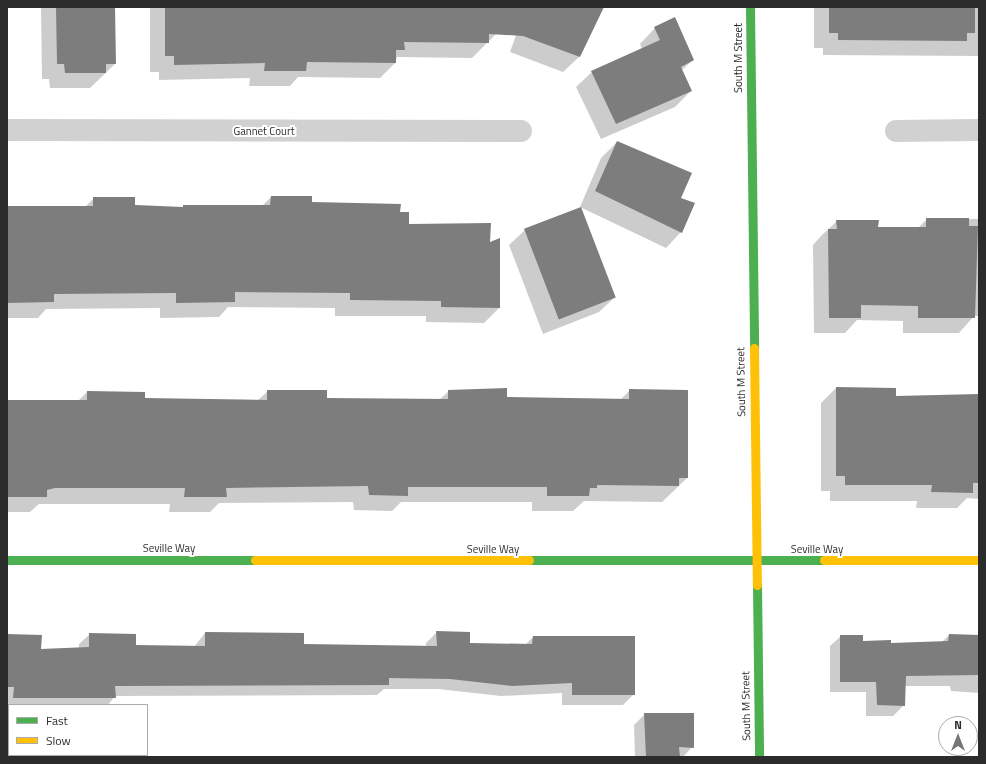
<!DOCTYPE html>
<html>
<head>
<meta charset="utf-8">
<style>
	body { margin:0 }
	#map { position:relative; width:986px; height:764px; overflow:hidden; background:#fff; font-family:"Titillium Web",sans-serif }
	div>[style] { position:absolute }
	.shadow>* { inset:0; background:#0003 }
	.building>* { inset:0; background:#7d7d7d; transform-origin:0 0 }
	.street>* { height:22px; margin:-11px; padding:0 11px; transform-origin:11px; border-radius:11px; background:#d1d1d1 }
	.fast>* { height:9px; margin:-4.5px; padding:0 4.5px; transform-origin:4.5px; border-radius:4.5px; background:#4caf50 }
	.slow>* { height:9px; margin:-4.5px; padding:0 4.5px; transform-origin:4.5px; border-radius:4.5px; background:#ffc107 }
	span { translate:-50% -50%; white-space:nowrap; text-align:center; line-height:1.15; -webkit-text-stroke:4px #fff; paint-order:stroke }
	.street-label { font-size:11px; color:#2c2c2c }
	.frame { position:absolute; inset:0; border:8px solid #2c2c2c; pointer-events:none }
	.legend { position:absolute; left:8px; top:704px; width:140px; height:52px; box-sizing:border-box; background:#fff; border:1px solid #ababab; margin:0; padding:5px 7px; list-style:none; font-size:12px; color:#2c2c2c }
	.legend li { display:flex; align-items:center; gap:8px; height:20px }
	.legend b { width:20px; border:1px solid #ababab }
	.north { position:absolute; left:938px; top:716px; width:40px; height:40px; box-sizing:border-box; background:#fff; border:1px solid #ababab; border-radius:50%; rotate:0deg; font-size:11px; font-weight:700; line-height:16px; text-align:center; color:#2c2c2c }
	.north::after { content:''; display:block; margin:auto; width:14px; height:18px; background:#767676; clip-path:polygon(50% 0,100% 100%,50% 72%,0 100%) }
</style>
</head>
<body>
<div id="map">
	<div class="shadow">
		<div style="clip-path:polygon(41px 7px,114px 7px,115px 64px,90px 88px,50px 88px,49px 79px,42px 79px)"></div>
		<div style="clip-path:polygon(150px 7px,496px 7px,496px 34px,472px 58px,397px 57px,395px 63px,380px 78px,298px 77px,290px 86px,249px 86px,250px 78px,159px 80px,159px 72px,150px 72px)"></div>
		<div style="clip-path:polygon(526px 7px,603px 7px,579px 57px,563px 72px,510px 52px)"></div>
		<div style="clip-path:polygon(814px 7px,979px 7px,979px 56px,823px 55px,823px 48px,814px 48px)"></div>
		<div style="clip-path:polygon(655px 28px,693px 60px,682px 70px,691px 91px,675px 107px,601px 139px,576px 87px,592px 72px,642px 49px,640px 44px)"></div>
		<div style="clip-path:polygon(617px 142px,680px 199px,681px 232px,666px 248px,580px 207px,601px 158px)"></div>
		<div style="clip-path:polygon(271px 197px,399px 213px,408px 225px,489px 243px,499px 308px,484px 323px,426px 322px,426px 316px,335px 316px,335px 308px,228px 307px,219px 317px,160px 318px,160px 308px,46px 309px,38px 318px,7px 318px,7px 207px,85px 207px,94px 198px,134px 206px,182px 208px,184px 206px,262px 206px)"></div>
		<div style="clip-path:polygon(927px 219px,979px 219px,979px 316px,974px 316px,959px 333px,903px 333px,903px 321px,857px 320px,845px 333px,814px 333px,813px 245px,821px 236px,837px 221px,877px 228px,918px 228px)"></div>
		<div style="clip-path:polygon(525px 230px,615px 297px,599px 312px,543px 334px,509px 245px)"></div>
		<div style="clip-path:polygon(836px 388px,895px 397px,979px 395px,979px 499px,967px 498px,957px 508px,916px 508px,917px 501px,830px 501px,830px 491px,821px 491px,821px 403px)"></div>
		<div style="clip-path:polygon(630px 390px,687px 478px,662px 502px,584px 501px,573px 511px,532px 511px,532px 502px,401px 502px,392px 511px,354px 510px,353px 502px,219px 503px,210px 512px,169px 512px,170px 504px,39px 504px,30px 512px,7px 512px,7px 401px,78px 401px,87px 392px,144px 399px,258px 400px,268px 391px,326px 399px,439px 400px,449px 391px,506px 398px,621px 399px)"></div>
		<div style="clip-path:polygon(437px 632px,469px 644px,525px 645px,533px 637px,634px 694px,623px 705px,562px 705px,562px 693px,501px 696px,438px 689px,384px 689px,377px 695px,115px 696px,108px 705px,9px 705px,7px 708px,7px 635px,40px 650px,79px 649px,79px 644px,90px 634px,135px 646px,194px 647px,205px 633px,303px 634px,303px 645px,426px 647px,426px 643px)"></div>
		<div style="clip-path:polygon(949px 635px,979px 636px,979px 693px,951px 691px,950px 686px,904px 686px,904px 705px,893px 716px,866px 716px,866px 692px,830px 692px,830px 646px,841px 636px,862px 642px,890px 644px,942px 642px)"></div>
		<div style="clip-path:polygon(645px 714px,692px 747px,683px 757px,635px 757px,634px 725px)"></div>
	</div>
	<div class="building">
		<div style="clip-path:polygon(56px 7px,115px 7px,116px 64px,106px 64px,106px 73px,65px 73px,64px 64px,57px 64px)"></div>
		<div style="clip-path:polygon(165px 7px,604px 7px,580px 57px,523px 36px,489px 34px,489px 43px,404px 42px,405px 50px,396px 50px,396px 63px,307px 62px,306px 71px,264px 71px,265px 63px,174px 65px,174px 56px,165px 56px)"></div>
		<div style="clip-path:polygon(829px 7px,975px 7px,975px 33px,967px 33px,967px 41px,838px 40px,838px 33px,829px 33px)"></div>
		<div style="clip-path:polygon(675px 17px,694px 60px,681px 67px,692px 91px,616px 124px,591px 71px,660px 40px,654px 27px)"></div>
		<div style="clip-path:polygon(617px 141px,692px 173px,681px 198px,695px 203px,682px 233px,595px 191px)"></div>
		<div style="clip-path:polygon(271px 196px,312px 196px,312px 202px,401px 204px,400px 212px,409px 212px,409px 224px,491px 223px,490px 242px,500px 238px,500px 308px,441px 307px,441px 301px,350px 300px,350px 293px,235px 292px,235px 302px,176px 303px,176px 293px,54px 294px,54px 302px,7px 303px,7px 206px,93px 206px,93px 197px,135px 197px,135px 205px,183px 207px,183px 205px,270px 205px)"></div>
		<div style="left:581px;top:207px;width:97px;height:61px;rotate:69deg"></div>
		<div style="clip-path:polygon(926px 218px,969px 218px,969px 226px,978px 226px,975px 318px,918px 318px,918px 306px,861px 305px,861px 318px,829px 318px,828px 229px,837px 229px,836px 220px,879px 220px,878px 227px,926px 227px)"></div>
		<div style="clip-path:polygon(836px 387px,896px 388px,896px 396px,979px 394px,979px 483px,973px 483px,973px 493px,931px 492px,932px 485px,845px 485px,845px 476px,836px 476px)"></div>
		<div style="clip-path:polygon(507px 388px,507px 397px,629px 399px,629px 389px,688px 390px,688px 478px,679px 478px,679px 486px,597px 485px,597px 488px,590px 488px,589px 496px,547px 496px,547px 487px,408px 487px,408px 496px,369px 495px,368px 486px,226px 488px,227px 497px,184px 497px,185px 488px,55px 488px,47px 490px,47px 497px,7px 497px,7px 400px,87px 400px,87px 391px,145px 392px,145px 398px,267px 400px,267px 390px,327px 390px,327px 398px,448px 399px,448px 390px)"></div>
		<div style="clip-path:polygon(436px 631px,470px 632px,470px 643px,532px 644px,533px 636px,635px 636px,635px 695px,572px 695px,572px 683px,512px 686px,450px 679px,389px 678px,389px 685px,115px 686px,116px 698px,13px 698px,14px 687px,7px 687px,7px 634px,42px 635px,41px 649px,89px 647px,89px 633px,136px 634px,136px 645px,205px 646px,205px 632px,304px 633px,304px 644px,437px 646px)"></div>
		<div style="clip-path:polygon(949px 634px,979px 635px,979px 675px,906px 676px,905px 706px,877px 705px,876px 682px,840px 682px,840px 635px,863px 635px,863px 641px,891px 640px,891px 643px,948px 641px)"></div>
		<div style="clip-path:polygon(644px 713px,694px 713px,694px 748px,679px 747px,680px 757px,646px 757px)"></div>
	</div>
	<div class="street">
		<div style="left:7px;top:130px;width:514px;rotate:0.11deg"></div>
		<div style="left:896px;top:131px;width:83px;rotate:-0.7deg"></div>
	</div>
	<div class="fast">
		<div style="left:750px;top:7px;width:341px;rotate:89.3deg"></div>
		<div style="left:7px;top:560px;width:248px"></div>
		<div style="left:529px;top:560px;width:295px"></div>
		<div style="left:757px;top:585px;width:172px;rotate:89.3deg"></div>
	</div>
	<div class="slow">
		<div style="left:754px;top:348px;width:237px;rotate:89.3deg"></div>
		<div style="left:255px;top:560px;width:274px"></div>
		<div style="left:824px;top:560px;width:155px"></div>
	</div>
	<div class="street-label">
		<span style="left:738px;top:58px;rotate:-90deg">South M Street</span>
		<span style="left:264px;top:131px">Gannet Court</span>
		<span style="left:741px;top:382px;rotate:-91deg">South M Street</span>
		<span style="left:169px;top:548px">Seville Way</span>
		<span style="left:493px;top:549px">Seville Way</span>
		<span style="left:817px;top:549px">Seville Way</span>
		<span style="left:746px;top:706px;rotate:-91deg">South M Street</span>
	</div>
	<div class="frame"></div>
	<ul class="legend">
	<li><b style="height:5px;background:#4caf50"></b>Fast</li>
	<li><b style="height:5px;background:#ffc107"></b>Slow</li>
	</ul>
	<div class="north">N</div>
</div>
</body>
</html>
